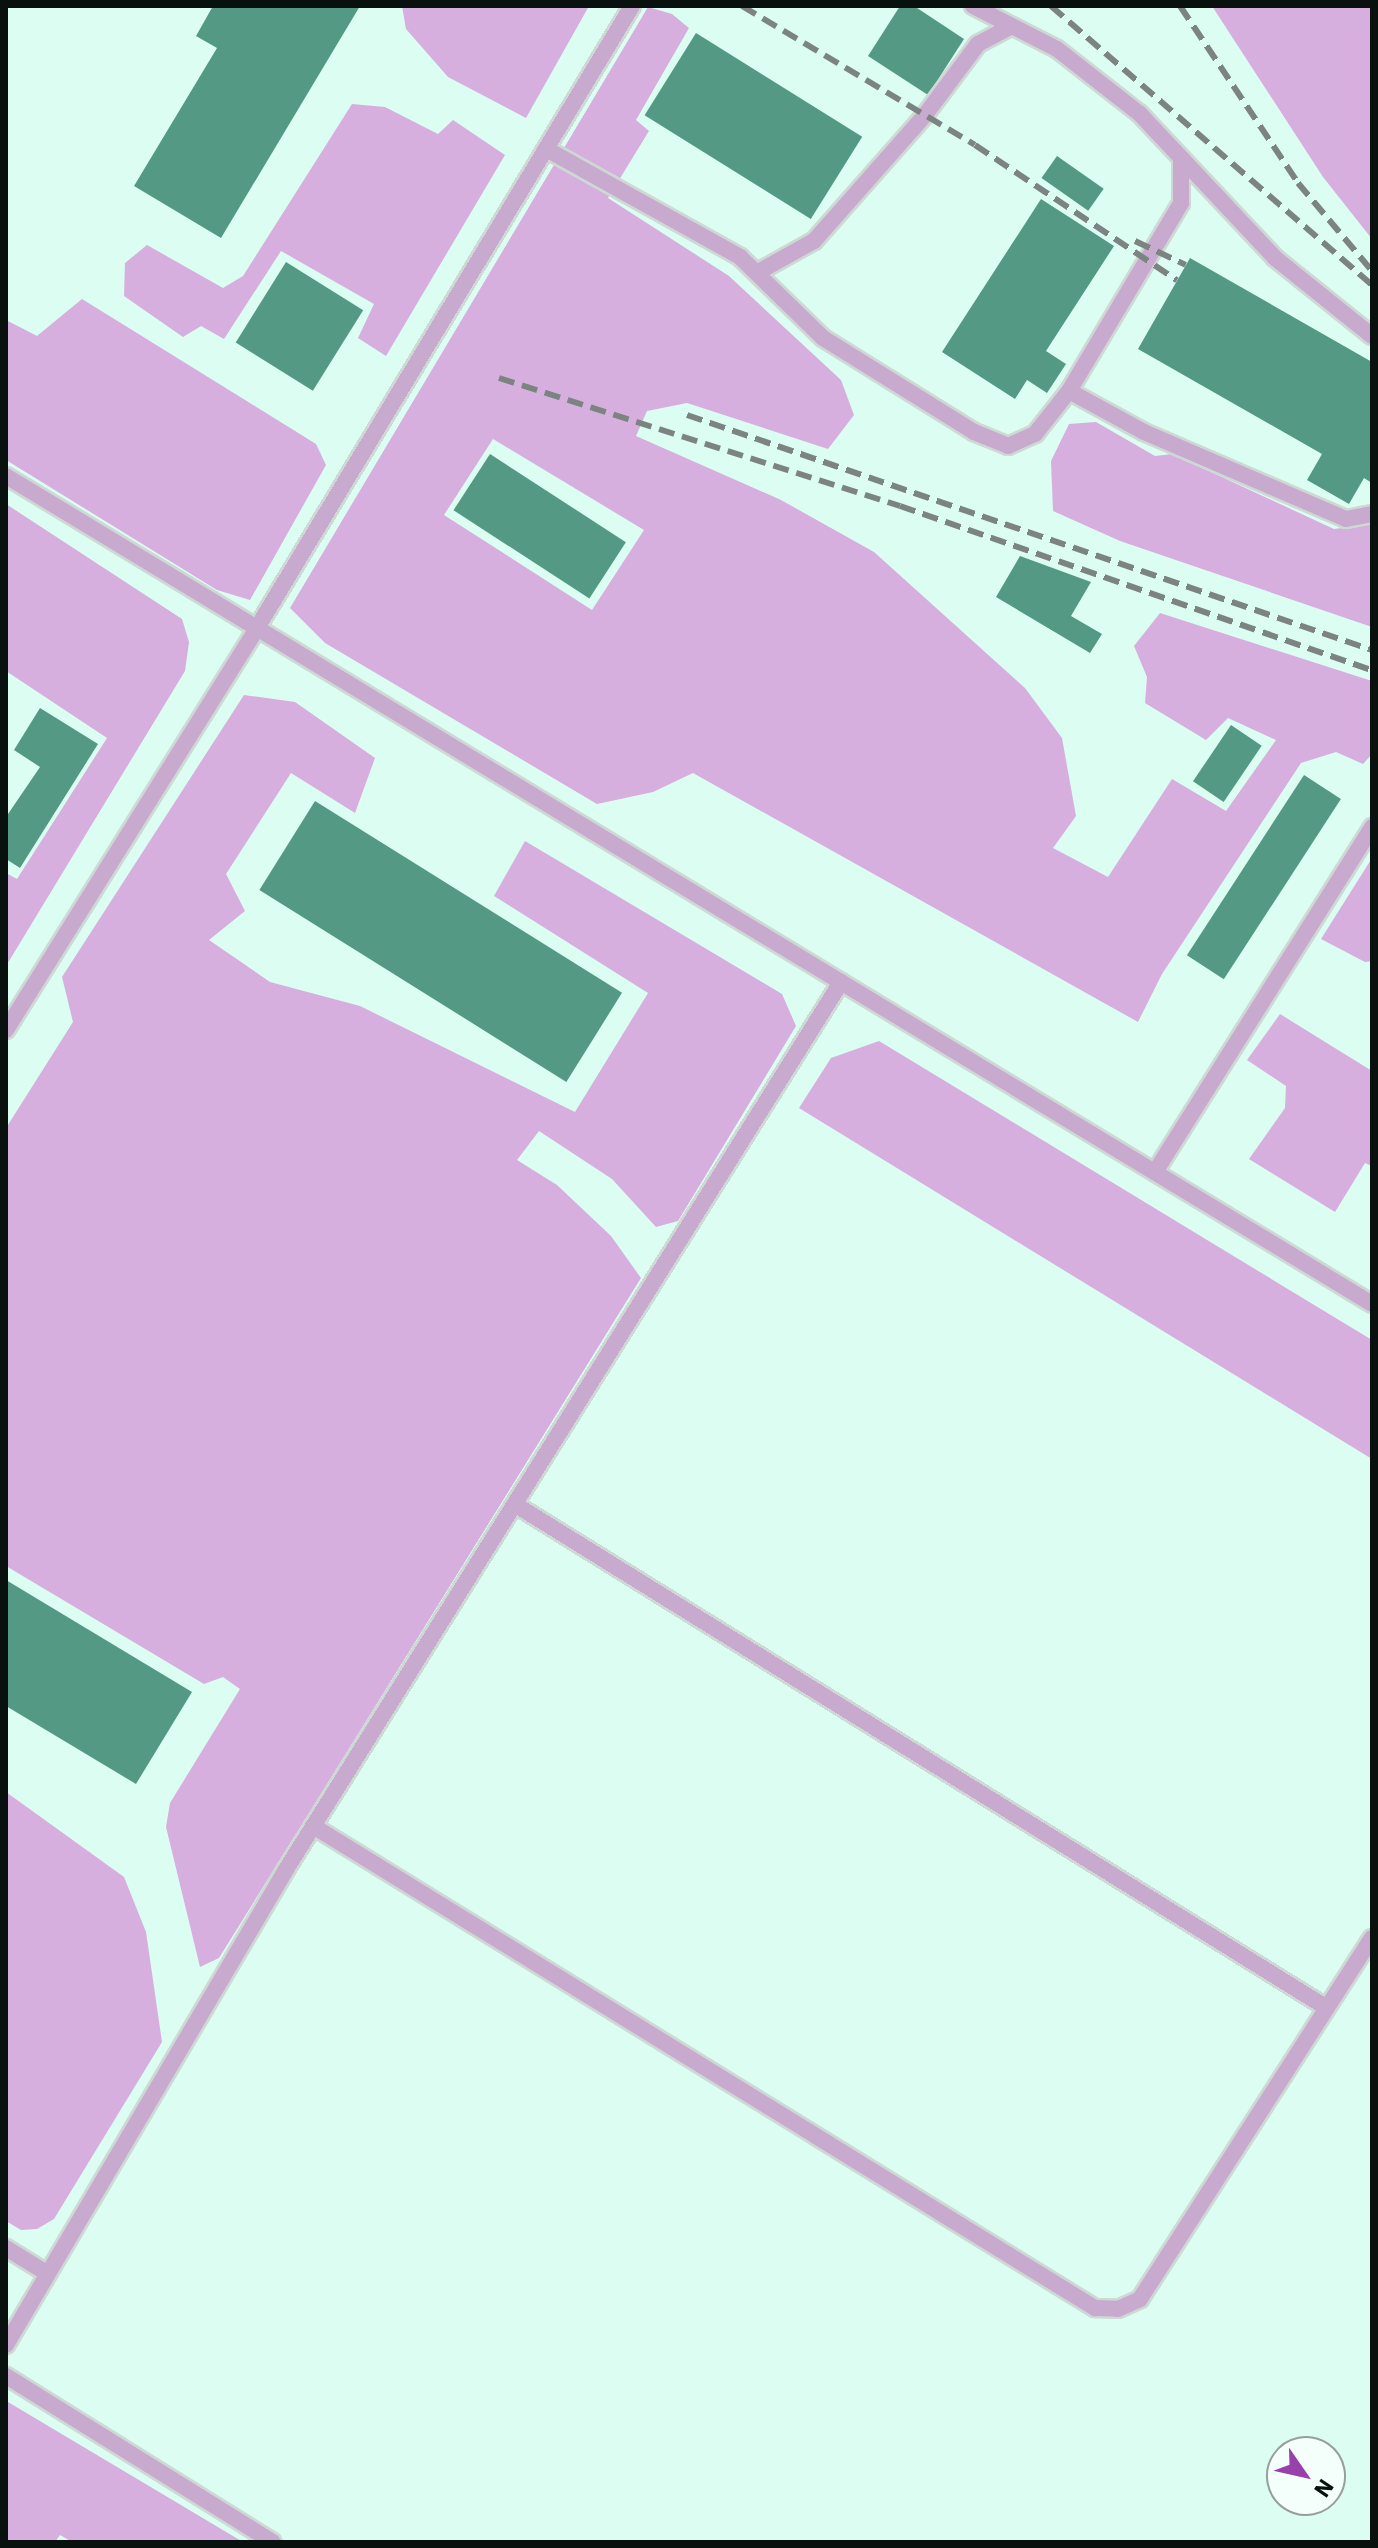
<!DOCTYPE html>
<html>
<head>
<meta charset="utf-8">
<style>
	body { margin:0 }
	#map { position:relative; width:1378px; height:2548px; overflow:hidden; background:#f4fefa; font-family:"IBM Plex Sans",sans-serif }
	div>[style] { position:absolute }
	.built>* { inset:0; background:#dcfdf1 }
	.forest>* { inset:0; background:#d6afdf }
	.building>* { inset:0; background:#549983; transform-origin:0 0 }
	.roads { filter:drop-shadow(2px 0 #ced8d4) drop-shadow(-2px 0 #ced8d4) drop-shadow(0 2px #ced8d4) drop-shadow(0 -2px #ced8d4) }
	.lane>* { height:16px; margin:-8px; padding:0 8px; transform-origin:8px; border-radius:8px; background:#c8aacf }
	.rail>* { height:6px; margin-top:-3px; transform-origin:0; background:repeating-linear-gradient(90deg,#7b8481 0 16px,transparent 0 24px) }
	span { translate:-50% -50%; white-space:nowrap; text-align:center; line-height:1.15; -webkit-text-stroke:6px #f4fefa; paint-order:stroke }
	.frame { position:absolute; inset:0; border:8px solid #09110f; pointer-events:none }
	.north { position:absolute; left:1266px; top:2436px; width:80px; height:80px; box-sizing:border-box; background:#f4fefa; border:2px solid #969f9c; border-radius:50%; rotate:124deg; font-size:22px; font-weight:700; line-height:32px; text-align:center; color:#09110f }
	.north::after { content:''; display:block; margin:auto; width:28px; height:36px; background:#9840ac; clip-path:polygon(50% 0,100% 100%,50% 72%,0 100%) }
</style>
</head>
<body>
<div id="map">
	<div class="built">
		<div style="clip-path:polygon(evenodd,6px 6px,1372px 6px,1372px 2542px,6px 2542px,6px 6px,1282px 2452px,1330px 2452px,1330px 2500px,1282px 2500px,1282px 2452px)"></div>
	</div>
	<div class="forest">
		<div style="clip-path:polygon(402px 6px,589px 6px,526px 118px,448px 77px,406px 29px)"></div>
		<div style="clip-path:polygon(1212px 6px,1372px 6px,1372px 239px,1323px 177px)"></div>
		<div style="clip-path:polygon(evenodd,648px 7px,672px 14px,689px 28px,636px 120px,649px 131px,608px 198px,729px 276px,841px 380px,854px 415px,828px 449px,687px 403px,647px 411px,636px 436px,781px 500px,874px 552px,1025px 688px,1062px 738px,1076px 816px,1053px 848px,1108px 877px,1172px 779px,1226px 811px,1276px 740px,1228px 718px,1206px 740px,1145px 703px,1147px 677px,1134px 646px,1160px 613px,1372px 681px,1372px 754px,1363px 764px,1336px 752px,1301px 763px,1162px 974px,1138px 1022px,693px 773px,653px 792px,597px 804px,325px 643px,290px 608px,648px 7px,493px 439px,644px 530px,592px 610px,444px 515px,493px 439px)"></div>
		<div style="clip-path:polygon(352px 104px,385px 107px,438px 134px,453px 120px,505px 155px,386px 356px,358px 338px,374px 304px,281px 251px,224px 339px,201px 326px,183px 337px,124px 296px,125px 263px,147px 245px,223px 288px,243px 276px)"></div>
		<div style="clip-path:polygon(82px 299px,316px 444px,326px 465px,250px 600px,217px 590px,6px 460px,6px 320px,37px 336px)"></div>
		<div style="clip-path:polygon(1096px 422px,1155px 456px,1172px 454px,1334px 529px,1372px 524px,1372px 627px,1120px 541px,1053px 511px,1051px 461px,1069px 424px)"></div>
		<div style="clip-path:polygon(6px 504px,182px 619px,189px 642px,185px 671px,6px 966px,6px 873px,17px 879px,107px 738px,6px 671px)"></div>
		<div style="clip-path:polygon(244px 695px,295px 702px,375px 758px,355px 813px,291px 773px,226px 874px,245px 911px,209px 940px,270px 982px,360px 1006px,575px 1112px,648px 993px,494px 896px,525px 841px,782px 994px,796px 1026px,678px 1221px,656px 1227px,612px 1179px,539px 1131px,517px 1160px,557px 1185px,611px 1236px,641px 1278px,219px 1958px,200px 1967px,166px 1827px,170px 1803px,240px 1689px,223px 1677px,204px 1684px,6px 1566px,6px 1128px,73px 1022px,62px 977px)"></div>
		<div style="clip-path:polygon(1372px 858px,1372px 961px,1365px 962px,1321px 939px)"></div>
		<div style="clip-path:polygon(1280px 1014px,1372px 1071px,1372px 1166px,1365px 1163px,1335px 1212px,1249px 1159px,1285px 1108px,1286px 1086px,1247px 1060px)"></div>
		<div style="clip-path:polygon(879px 1041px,1372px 1340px,1372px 1459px,799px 1108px,831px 1058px)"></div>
		<div style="clip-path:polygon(6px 1792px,124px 1877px,146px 1932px,162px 2042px,54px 2219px,37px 2229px,21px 2230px,6px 2221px)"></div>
		<div style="clip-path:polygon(8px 2402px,243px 2542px,72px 2542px,60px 2535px,55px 2542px,6px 2542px)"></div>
	</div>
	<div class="building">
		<div style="clip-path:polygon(213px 6px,360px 6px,221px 238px,134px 186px,217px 48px,196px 36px)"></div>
		<div style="clip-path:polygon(900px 6px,914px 6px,964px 39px,928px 95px,868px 56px)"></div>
		<div style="left:696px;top:33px;width:196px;height:97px;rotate:32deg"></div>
		<div style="left:1057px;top:156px;width:57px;height:27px;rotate:35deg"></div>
		<div style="clip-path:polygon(1041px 199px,1114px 246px,1046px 351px,1066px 364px,1047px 393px,1027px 380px,1015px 399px,942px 352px)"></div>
		<div style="clip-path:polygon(1190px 258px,1372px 362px,1372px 483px,1364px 478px,1349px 504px,1307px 480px,1322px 454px,1138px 349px)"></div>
		<div style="left:286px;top:262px;width:91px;height:95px;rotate:32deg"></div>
		<div style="left:490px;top:454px;width:162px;height:67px;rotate:33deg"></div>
		<div style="clip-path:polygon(1020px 556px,1091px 582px,1071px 616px,1102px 634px,1090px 653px,996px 597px)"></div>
		<div style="clip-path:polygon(40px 708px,98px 744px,20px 868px,6px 859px,6px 817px,40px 767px,14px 750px)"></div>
		<div style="left:1231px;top:725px;width:37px;height:68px;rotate:34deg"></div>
		<div style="left:1304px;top:775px;width:44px;height:215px;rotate:33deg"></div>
		<div style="left:315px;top:801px;width:362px;height:105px;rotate:32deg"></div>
		<div style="clip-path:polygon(6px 1580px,192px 1692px,136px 1784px,6px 1706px)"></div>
	</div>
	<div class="roads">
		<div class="lane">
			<div style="left:973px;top:6px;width:94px;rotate:27.1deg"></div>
			<div style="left:1057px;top:49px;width:105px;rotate:38.1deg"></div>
			<div style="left:1140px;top:114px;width:197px;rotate:46.8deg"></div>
			<div style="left:1275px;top:258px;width:124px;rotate:38.8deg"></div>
			<div style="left:546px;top:149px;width:222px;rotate:29.1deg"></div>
			<div style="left:740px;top:257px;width:116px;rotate:44.3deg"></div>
			<div style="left:823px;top:338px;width:178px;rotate:31.9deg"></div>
			<div style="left:974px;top:432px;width:37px;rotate:22deg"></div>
			<div style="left:1008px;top:446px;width:30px;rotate:-24deg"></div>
			<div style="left:1035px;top:434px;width:55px;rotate:-51.7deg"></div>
			<div style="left:1069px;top:391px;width:219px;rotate:-59.2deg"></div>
			<div style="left:1181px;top:203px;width:45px;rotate:-90deg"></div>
			<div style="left:760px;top:271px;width:62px;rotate:-29.1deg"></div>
			<div style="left:814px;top:241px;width:168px;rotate:-48.6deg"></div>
			<div style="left:925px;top:115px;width:89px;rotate:-53.3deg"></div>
			<div style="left:978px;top:44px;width:38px;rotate:-28deg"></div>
			<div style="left:1069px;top:391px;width:85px;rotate:28.7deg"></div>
			<div style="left:1144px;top:432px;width:220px;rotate:23.3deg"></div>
			<div style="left:1346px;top:519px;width:26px;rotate:-11deg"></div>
			<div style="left:6px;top:476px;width:1597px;rotate:31.22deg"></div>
			<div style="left:6px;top:1030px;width:474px;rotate:-58deg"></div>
			<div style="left:257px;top:628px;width:726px;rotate:-58.91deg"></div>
			<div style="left:1155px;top:1172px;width:408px;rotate:-57.8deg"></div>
			<div style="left:516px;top:1505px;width:954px;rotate:31.81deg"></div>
			<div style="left:313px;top:1826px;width:919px;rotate:31.65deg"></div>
			<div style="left:1095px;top:2308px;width:23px;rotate:2deg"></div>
			<div style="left:1118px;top:2309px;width:24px;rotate:-24deg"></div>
			<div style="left:1140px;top:2299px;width:429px;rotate:-57.3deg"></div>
			<div style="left:6px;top:2248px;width:49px;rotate:31.8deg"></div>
			<div style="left:6px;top:2345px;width:554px;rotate:-59.5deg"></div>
			<div style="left:287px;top:1868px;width:1045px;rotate:-57.98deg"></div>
			<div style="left:6px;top:2376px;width:314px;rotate:31.9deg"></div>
		</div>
	</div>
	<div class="rail">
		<div style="left:742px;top:6px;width:271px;rotate:30.8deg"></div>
		<div style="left:975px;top:145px;width:243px;rotate:33.8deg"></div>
		<div style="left:1051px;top:6px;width:425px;rotate:41deg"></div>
		<div style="left:1180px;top:6px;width:213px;rotate:56.3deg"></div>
		<div style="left:1298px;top:183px;width:115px;rotate:49.9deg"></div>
		<div style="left:1135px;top:241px;width:56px;rotate:25.2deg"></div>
		<div style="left:499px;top:378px;width:421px;rotate:17.7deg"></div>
		<div style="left:900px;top:506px;width:500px;rotate:19.2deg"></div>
		<div style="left:687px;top:415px;width:724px;rotate:18.94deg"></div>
	</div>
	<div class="frame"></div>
	<div class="north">N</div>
</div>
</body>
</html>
